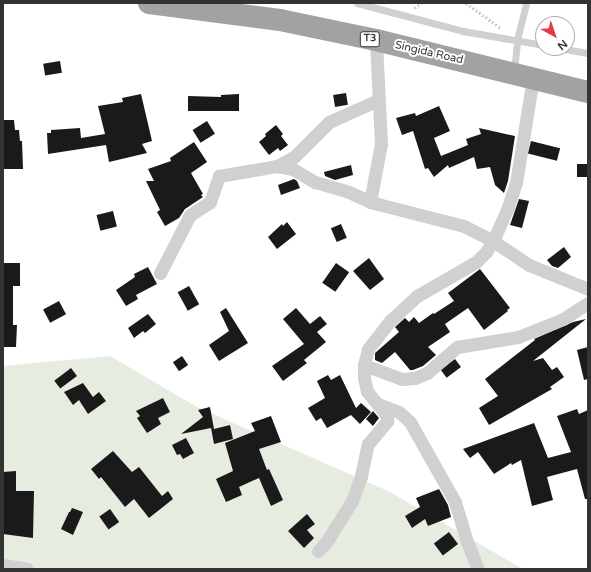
<!DOCTYPE html>
<html>
<head>
<meta charset="utf-8">
<style>
	body { margin:0 }
	#map { position:relative; width:591px; height:572px; overflow:hidden; background:#fff; font-family:"Varela Round",sans-serif }
	div>[style] { position:absolute }
	.green>* { inset:0; background:#e6ecdf }
	.building>* { inset:0; background:#1a1a1a; transform-origin:0 0 }
	.path>* { height:2.5px; margin-top:-1.25px; transform-origin:0; background:repeating-linear-gradient(90deg,#cdcdcd 0 2px,transparent 0 4px) }
	.service>* { height:7px; margin:-3.5px; padding:0 3.5px; transform-origin:3.5px; border-radius:3.5px; background:#d0d0d0 }
	.minor>* { height:13px; margin:-6.5px; padding:0 6.5px; transform-origin:6.5px; border-radius:6.5px; background:#d0d0d0 }
	.trunk>* { height:22px; margin:-11px; padding:0 11px; transform-origin:11px; border-radius:11px; background:#a2a2a2 }
	span { translate:-50% -50%; white-space:nowrap; text-align:center; line-height:1.15; -webkit-text-stroke:4px #fff; paint-order:stroke }
	.shield-label span { padding:1px 3px; background:#fff; border:1px solid; border-radius:3px; -webkit-text-stroke-width:0 }
	.shield-label { font-size:10px; color:#333; font-weight:700 }
	.street-label { font-size:11px; color:#333 }
	.frame { position:absolute; inset:0; border:4px solid #333; pointer-events:none }
	.north { position:absolute; left:535px; top:16px; width:40px; height:40px; box-sizing:border-box; background:#fff; border:1px solid #adadad; border-radius:50%; rotate:140deg; font-size:11px; font-weight:700; line-height:16px; text-align:center; color:#333 }
	.north::after { content:''; display:block; margin:auto; width:14px; height:18px; background:#e63946; clip-path:polygon(50% 0,100% 100%,50% 72%,0 100%) }
</style>
</head>
<body>
<div id="map">
	<div class="green">
		<div style="clip-path:polygon(110px 356px,197px 407px,388px 491px,523px 569px,3px 569px,3px 366px)"></div>
	</div>
	<div class="building">
		<div style="left:60px;top:61px;width:12px;height:17px;rotate:81deg"></div>
		<div style="left:346px;top:93px;width:12px;height:13px;rotate:81deg"></div>
		<div style="clip-path:polygon(141px 94px,152px 141px,142px 144px,147px 153px,109px 162px,106px 145px,48px 154px,47px 133px,51px 133px,51px 130px,80px 128px,81px 138px,105px 134px,98px 106px,123px 102px,122px 98px)"></div>
		<div style="clip-path:polygon(239px 94px,239px 111px,188px 111px,188px 96px,221px 97px,221px 95px)"></div>
		<div style="clip-path:polygon(439px 106px,450px 131px,434px 138px,441px 156px,468px 145px,466px 139px,481px 134px,479px 128px,515px 136px,508px 181px,504px 193px,495px 185px,490px 167px,477px 169px,474px 157px,449px 168px,448px 165px,434px 177px,428px 168px,425px 169px,413px 131px,402px 135px,396px 118px,415px 113px,416px 116px)"></div>
		<div style="clip-path:polygon(3px 120px,14px 120px,15px 130px,19px 130px,20px 141px,22px 141px,23px 169px,3px 169px)"></div>
		<div style="left:207px;top:121px;width:15px;height:17px;rotate:58deg"></div>
		<div style="clip-path:polygon(276px 125px,283px 134px,281px 136px,288px 145px,280px 151px,278px 148px,269px 155px,259px 142px,266px 136px,265px 134px)"></div>
		<div style="left:531px;top:141px;width:30px;height:13px;rotate:14deg"></div>
		<div style="clip-path:polygon(194px 142px,207px 162px,191px 173px,203px 194px,201px 195px,203px 197px,185px 209px,179px 218px,165px 226px,157px 212px,160px 210px,146px 181px,154px 181px,148px 169px,171px 161px,170px 158px)"></div>
		<div style="left:577px;top:164px;width:11px;height:13px"></div>
		<div style="clip-path:polygon(351px 165px,353px 175px,335px 180px,325px 176px,324px 172px)"></div>
		<div style="clip-path:polygon(294px 179px,297px 181px,300px 188px,281px 195px,278px 185px)"></div>
		<div style="clip-path:polygon(519px 199px,529px 201px,522px 228px,510px 225px)"></div>
		<div style="left:113px;top:211px;width:16px;height:17px;rotate:76deg"></div>
		<div style="clip-path:polygon(287px 222px,296px 234px,277px 249px,268px 237px,282px 224px,283px 226px)"></div>
		<div style="left:341px;top:224px;width:15px;height:11px;rotate:67deg"></div>
		<div style="clip-path:polygon(564px 247px,571px 257px,558px 268px,552px 266px,547px 260px)"></div>
		<div style="clip-path:polygon(369px 258px,384px 279px,370px 290px,353px 271px)"></div>
		<div style="clip-path:polygon(3px 263px,20px 263px,20px 286px,13px 286px,13px 325px,17px 325px,16px 347px,3px 347px)"></div>
		<div style="left:336px;top:263px;width:16px;height:24px;rotate:35deg"></div>
		<div style="clip-path:polygon(148px 267px,157px 284px,136px 295px,138px 299px,126px 306px,116px 290px,135px 277px,134px 274px)"></div>
		<div style="clip-path:polygon(480px 269px,510px 308px,507px 310px,508px 311px,484px 330px,468px 308px,445px 324px,450px 332px,428px 347px,436px 355px,423px 366px,413px 370px,410px 370px,395px 352px,382px 363px,375px 360px,375px 353px,399px 332px,395px 327px,405px 318px,409px 322px,414px 317px,419px 323px,433px 313px,434px 314px,454px 301px,448px 293px)"></div>
		<div style="left:189px;top:286px;width:21px;height:13px;rotate:61deg"></div>
		<div style="left:59px;top:301px;width:15px;height:18px;rotate:62deg"></div>
		<div style="clip-path:polygon(226px 308px,248px 343px,219px 361px,209px 345px,229px 331px,220px 312px)"></div>
		<div style="clip-path:polygon(296px 308px,310px 324px,320px 316px,327px 324px,317px 332px,326px 342px,304px 360px,307px 363px,283px 381px,272px 366px,304px 344px,283px 319px)"></div>
		<div style="clip-path:polygon(148px 314px,156px 324px,145px 333px,143px 331px,134px 338px,128px 328px)"></div>
		<div style="clip-path:polygon(586px 319px,533px 361px,543px 358px,552px 370px,557px 367px,564px 377px,550px 387px,552px 389px,489px 425px,479px 408px,498px 396px,485px 379px,535px 340px,534px 339px,573px 322px)"></div>
		<div style="clip-path:polygon(588px 347px,588px 379px,584px 380px,577px 350px)"></div>
		<div style="left:182px;top:356px;width:11px;height:11px;rotate:56deg"></div>
		<div style="left:455px;top:359px;width:10px;height:18px;rotate:53deg"></div>
		<div style="left:71px;top:368px;width:10px;height:21px;rotate:53deg"></div>
		<div style="clip-path:polygon(328px 375px,331px 380px,340px 375px,356px 408px,361px 403px,371px 412px,360px 424px,351px 415px,327px 428px,321px 418px,316px 421px,308px 408px,325px 398px,317px 381px)"></div>
		<div style="clip-path:polygon(83px 383px,93px 397px,99px 392px,106px 401px,88px 414px,79px 400px,73px 405px,64px 392px)"></div>
		<div style="clip-path:polygon(163px 398px,170px 412px,158px 418px,161px 424px,147px 433px,137px 418px,140px 416px,136px 411px)"></div>
		<div style="clip-path:polygon(210px 407px,214px 429px,230px 425px,233px 439px,214px 444px,211px 428px,181px 434px,203px 417px,198px 410px)"></div>
		<div style="clip-path:polygon(577px 409px,579px 414px,588px 410px,588px 499px,585px 499px,577px 469px,547px 477px,553px 500px,532px 506px,521px 460px,512px 465px,511px 463px,494px 474px,478px 452px,470px 458px,463px 449px,534px 423px,548px 458px,571px 452px,557px 416px)"></div>
		<div style="clip-path:polygon(373px 411px,379px 418px,373px 426px,366px 419px)"></div>
		<div style="clip-path:polygon(271px 416px,281px 442px,259px 449px,267px 470px,269px 469px,283px 500px,271px 506px,259px 478px,239px 487px,242px 495px,226px 502px,216px 479px,233px 471px,225px 443px,255px 431px,251px 423px)"></div>
		<div style="clip-path:polygon(186px 438px,194px 453px,183px 459px,180px 454px,177px 455px,172px 445px)"></div>
		<div style="clip-path:polygon(113px 451px,132px 472px,139px 467px,162px 496px,168px 491px,173px 499px,149px 518px,134px 499px,125px 507px,101px 477px,99px 479px,91px 469px)"></div>
		<div style="clip-path:polygon(16px 471px,16px 491px,34px 491px,33px 538px,3px 534px,3px 472px)"></div>
		<div style="clip-path:polygon(439px 489px,448px 505px,451px 517px,428px 526px,425px 519px,412px 528px,405px 516px,420px 507px,416px 498px)"></div>
		<div style="clip-path:polygon(72px 508px,83px 512px,73px 535px,61px 529px,69px 512px,70px 512px)"></div>
		<div style="left:110px;top:509px;width:16px;height:13px;rotate:55deg"></div>
		<div style="clip-path:polygon(307px 514px,315px 524px,307px 530px,314px 538px,304px 548px,288px 531px)"></div>
		<div style="left:449px;top:532px;width:15px;height:19px;rotate:53deg"></div>
	</div>
	<div class="path">
		<div style="left:466px;top:3px;width:43px;rotate:35.5deg"></div>
		<div style="left:414px;top:8px;width:9px;rotate:-32deg"></div>
	</div>
	<div class="service">
		<div style="left:357px;top:3px;width:110px;rotate:14.8deg"></div>
		<div style="left:463px;top:31px;width:81px;rotate:9.9deg"></div>
		<div style="left:559px;top:48px;width:29px;rotate:10deg"></div>
		<div style="left:514px;top:71px;width:31px;rotate:-84deg"></div>
		<div style="left:517px;top:40px;width:38px;rotate:-76deg"></div>
	</div>
	<div class="minor">
		<div style="left:277px;top:166px;width:16px;rotate:11deg"></div>
		<div style="left:293px;top:169px;width:26px;rotate:31deg"></div>
		<div style="left:315px;top:182px;width:35px;rotate:16deg"></div>
		<div style="left:349px;top:192px;width:23px;rotate:25deg"></div>
		<div style="left:370px;top:202px;width:97px;rotate:14.3deg"></div>
		<div style="left:464px;top:226px;width:33px;rotate:27deg"></div>
		<div style="left:493px;top:241px;width:43px;rotate:33.7deg"></div>
		<div style="left:529px;top:265px;width:64px;rotate:22.1deg"></div>
		<div style="left:370px;top:202px;width:59px;rotate:-79.3deg"></div>
		<div style="left:381px;top:144px;width:104px;rotate:-92.8deg"></div>
		<div style="left:160px;top:273px;width:65px;rotate:-62.7deg"></div>
		<div style="left:190px;top:215px;width:24px;rotate:-33deg"></div>
		<div style="left:210px;top:202px;width:28px;rotate:-71deg"></div>
		<div style="left:219px;top:176px;width:59px;rotate:-9.8deg"></div>
		<div style="left:277px;top:166px;width:19px;rotate:-28deg"></div>
		<div style="left:294px;top:157px;width:49px;rotate:-45deg"></div>
		<div style="left:329px;top:122px;width:54px;rotate:-24.2deg"></div>
		<div style="left:364px;top:365px;width:40px;rotate:20.2deg"></div>
		<div style="left:402px;top:379px;width:13px;rotate:-4deg"></div>
		<div style="left:415px;top:378px;width:13px;rotate:-23deg"></div>
		<div style="left:427px;top:373px;width:40px;rotate:-41deg"></div>
		<div style="left:457px;top:347px;width:62px;rotate:-9.3deg"></div>
		<div style="left:518px;top:337px;width:48px;rotate:-21.8deg"></div>
		<div style="left:563px;top:319px;width:30px;rotate:-33deg"></div>
		<div style="left:378px;top:404px;width:22px;rotate:21deg"></div>
		<div style="left:399px;top:412px;width:15px;rotate:42deg"></div>
		<div style="left:410px;top:422px;width:92px;rotate:60.6deg"></div>
		<div style="left:455px;top:502px;width:42px;rotate:73.3deg"></div>
		<div style="left:467px;top:542px;width:29px;rotate:68deg"></div>
		<div style="left:318px;top:551px;width:13px;rotate:-48deg"></div>
		<div style="left:327px;top:541px;width:47px;rotate:-58deg"></div>
		<div style="left:352px;top:501px;width:27px;rotate:-70deg"></div>
		<div style="left:361px;top:476px;width:33px;rotate:-78deg"></div>
		<div style="left:368px;top:444px;width:30px;rotate:-50deg"></div>
		<div style="left:387px;top:421px;width:5px;rotate:-90deg"></div>
		<div style="left:387px;top:416px;width:32px;rotate:-129deg"></div>
		<div style="left:367px;top:391px;width:13px;rotate:-103deg"></div>
		<div style="left:364px;top:378px;width:13px;rotate:-90deg"></div>
		<div style="left:364px;top:365px;width:16px;rotate:-76deg"></div>
		<div style="left:368px;top:349px;width:37px;rotate:-52deg"></div>
		<div style="left:391px;top:320px;width:35px;rotate:-43deg"></div>
		<div style="left:417px;top:296px;width:68px;rotate:-30deg"></div>
		<div style="left:476px;top:262px;width:14px;rotate:-45deg"></div>
		<div style="left:486px;top:252px;width:13px;rotate:-58deg"></div>
		<div style="left:493px;top:241px;width:37px;rotate:-66deg"></div>
		<div style="left:508px;top:207px;width:25px;rotate:-72deg"></div>
		<div style="left:516px;top:183px;width:106px;rotate:-80.8deg"></div>
		<div style="left:3px;top:565px;width:24px;rotate:9deg"></div>
	</div>
	<div class="trunk">
		<div style="left:149px;top:3px;width:132px;rotate:7.4deg"></div>
		<div style="left:280px;top:20px;width:98px;rotate:11.8deg"></div>
		<div style="left:376px;top:40px;width:218px;rotate:13.8deg"></div>
	</div>
	<div class="shield-label">
		<span style="left:370px;top:39px">T3</span>
	</div>
	<div class="street-label">
		<span style="left:429px;top:53px;rotate:13deg">Singida Road</span>
	</div>
	<div class="frame"></div>
	<div class="north">N</div>
</div>
</body>
</html>
